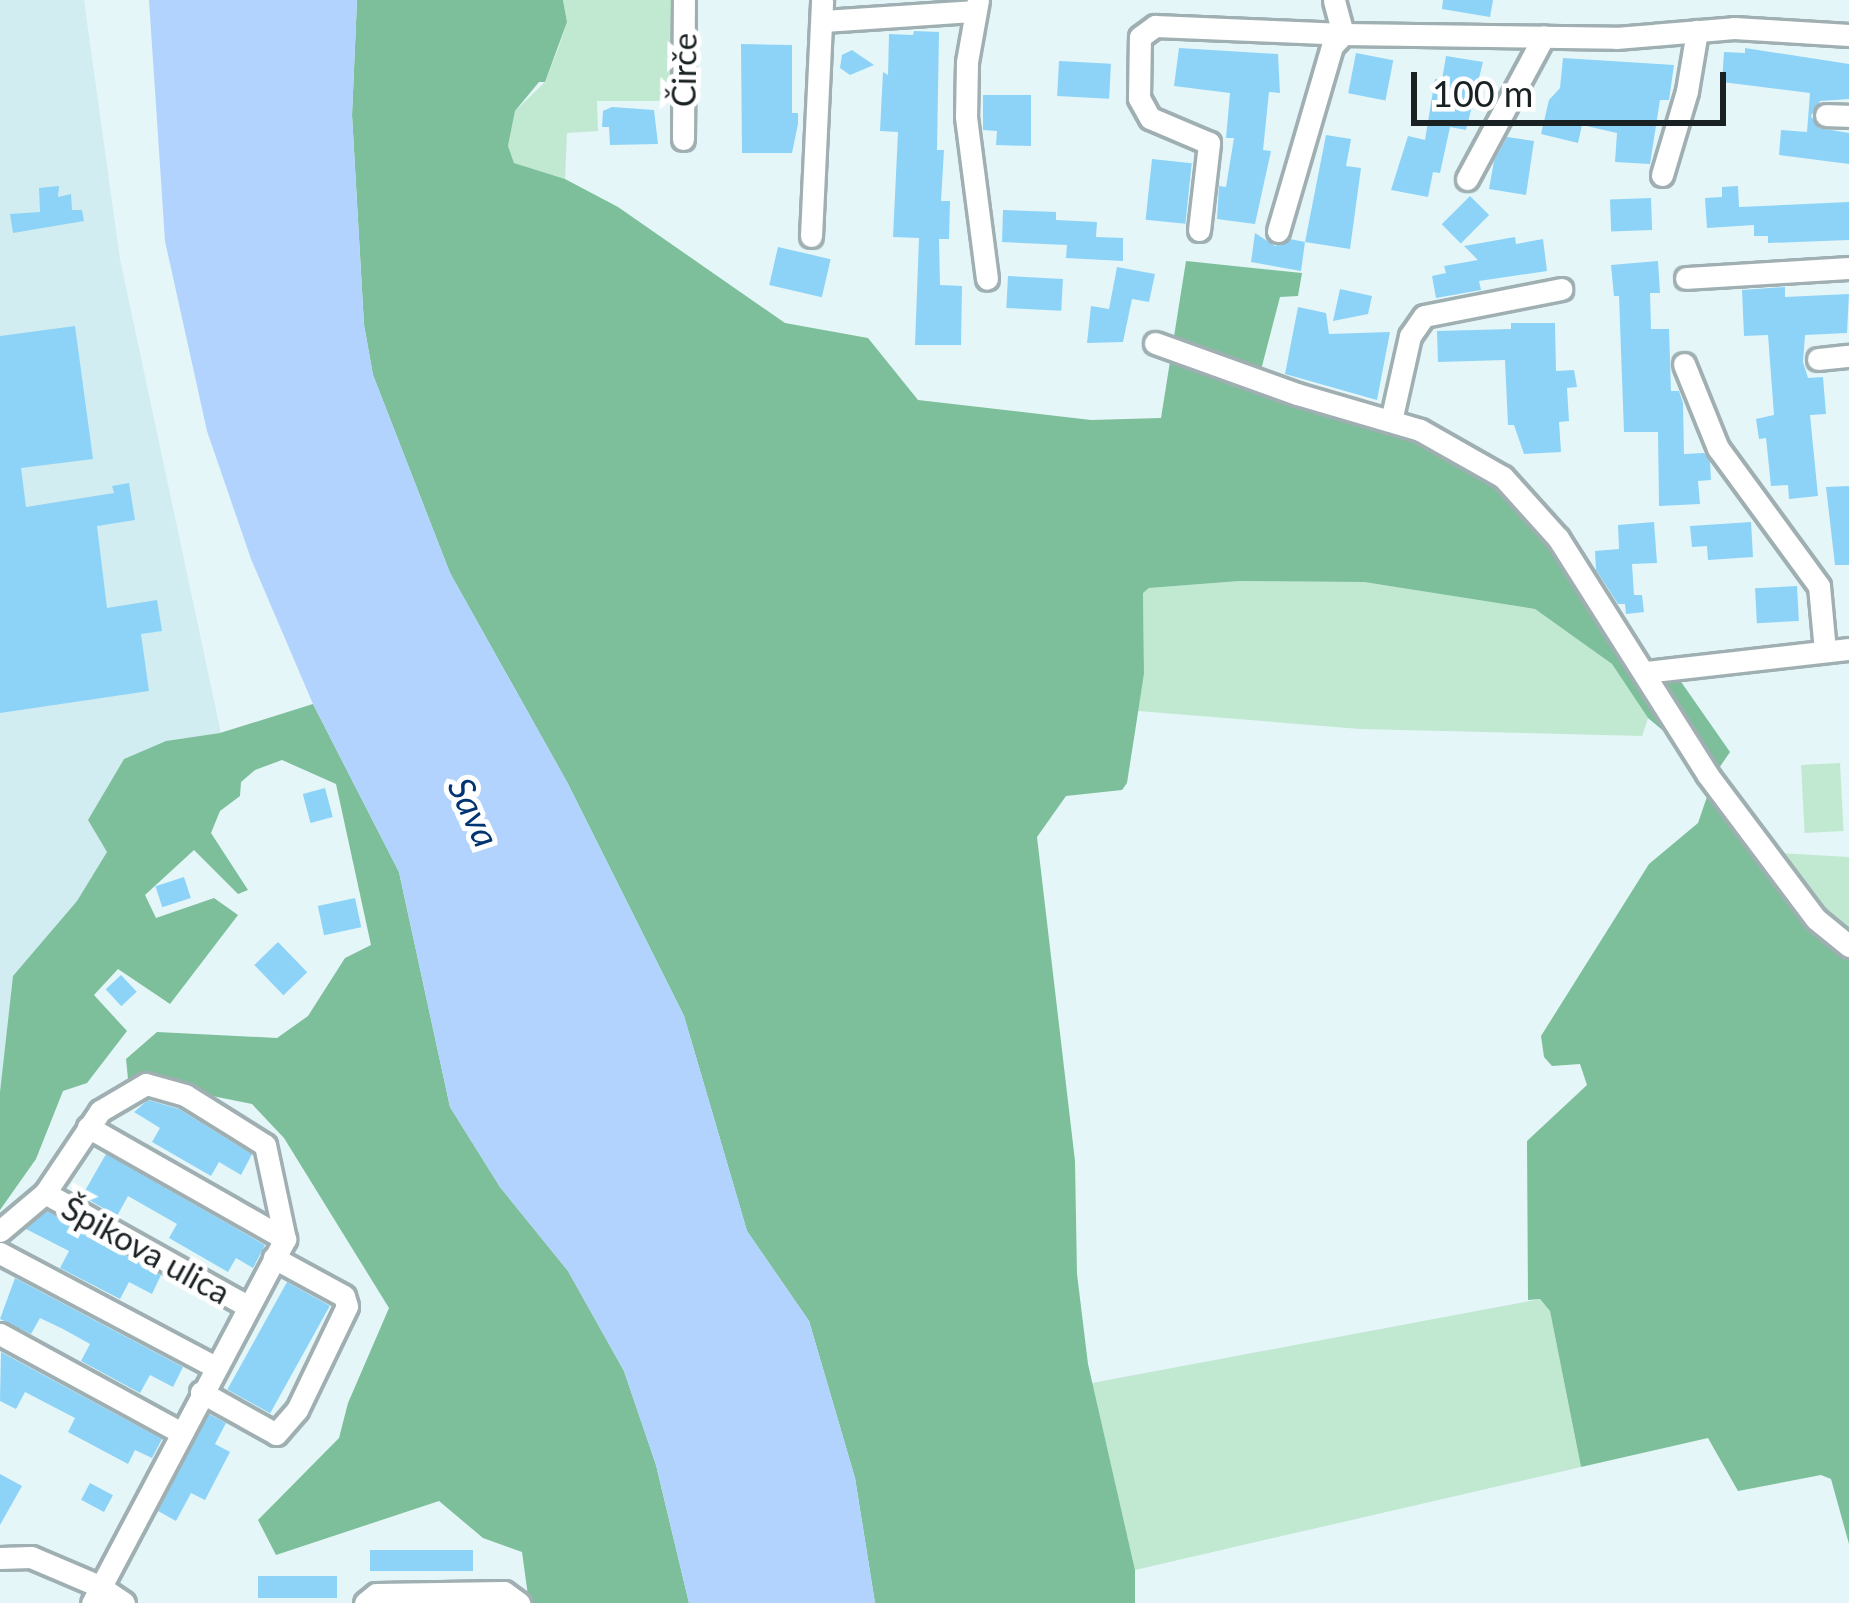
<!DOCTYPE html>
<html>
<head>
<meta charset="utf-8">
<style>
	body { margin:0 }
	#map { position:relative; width:1849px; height:1603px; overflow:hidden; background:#e5f6f9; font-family:Lato,sans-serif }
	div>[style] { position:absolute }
	.built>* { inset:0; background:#d2edf1 }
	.green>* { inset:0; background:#c1e9d1; transform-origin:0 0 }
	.forest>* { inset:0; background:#7dbf9a }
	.water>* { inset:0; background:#b2d3fd }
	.building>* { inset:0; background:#8dd3f7; transform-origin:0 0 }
	.roads { filter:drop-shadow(3px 0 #9fafb2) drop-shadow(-3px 0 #9fafb2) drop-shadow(0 3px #9fafb2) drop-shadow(0 -3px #9fafb2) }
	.minor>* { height:21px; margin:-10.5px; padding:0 10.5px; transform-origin:10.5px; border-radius:10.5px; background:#fff }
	span { translate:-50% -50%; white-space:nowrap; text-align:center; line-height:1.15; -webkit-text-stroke:10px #fff; paint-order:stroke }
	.street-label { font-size:33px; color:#1a2122 }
	.water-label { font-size:36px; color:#003571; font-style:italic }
	.scale { position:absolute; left:1411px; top:72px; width:315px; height:54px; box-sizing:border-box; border:6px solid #1a2122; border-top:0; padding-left:15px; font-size:36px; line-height:42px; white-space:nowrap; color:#1a2122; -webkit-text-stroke:9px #fff; paint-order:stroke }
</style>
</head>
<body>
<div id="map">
	<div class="built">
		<div style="clip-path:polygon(0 0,84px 0,120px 259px,221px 733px,166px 741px,124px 759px,88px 820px,108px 852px,77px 901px,13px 977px,0 1092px)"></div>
	</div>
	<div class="green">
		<div style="clip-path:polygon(563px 0,677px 0,675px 101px,597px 101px,598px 131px,567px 133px,565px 179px,514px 163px,508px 146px,515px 111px,545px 82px,558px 49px,567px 22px)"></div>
		<div style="clip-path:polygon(1240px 581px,1364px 582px,1535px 609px,1612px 664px,1648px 718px,1642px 736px,1360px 729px,1138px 711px,1144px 674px,1143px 593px,1149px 588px)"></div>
		<div style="left:1840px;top:763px;width:68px;height:39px;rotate:87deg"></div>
		<div style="clip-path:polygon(1777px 853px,1849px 857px,1849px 941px,1829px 924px)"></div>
		<div style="clip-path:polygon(1540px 1299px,1550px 1311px,1581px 1467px,1135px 1570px,1092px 1383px)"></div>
	</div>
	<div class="forest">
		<div style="clip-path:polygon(357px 0,563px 0,567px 22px,545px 82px,539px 82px,515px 111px,508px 146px,514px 163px,565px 179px,618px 207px,785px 323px,868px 338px,918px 400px,1091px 420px,1161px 418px,1186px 261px,1302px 273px,1298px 296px,1280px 297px,1255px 393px,1422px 439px,1524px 503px,1640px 669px,1677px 676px,1730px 752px,1715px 774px,1648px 718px,1612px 664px,1535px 609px,1364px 582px,1240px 581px,1149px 588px,1143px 593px,1144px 674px,1127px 783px,1122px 790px,1066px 796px,1037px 837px,1075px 1161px,1077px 1274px,1088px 1364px,1135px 1570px,1135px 1603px,875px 1603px,855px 1478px,809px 1321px,747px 1231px,684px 1016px,567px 782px,450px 573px,373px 375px,364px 325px,352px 115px)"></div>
		<div style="clip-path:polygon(313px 704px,399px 872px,450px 1107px,500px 1187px,568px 1271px,624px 1371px,656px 1465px,689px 1603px,529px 1603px,522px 1552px,483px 1538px,439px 1501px,276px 1555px,258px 1520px,339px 1438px,348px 1403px,389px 1308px,284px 1138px,252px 1104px,128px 1079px,126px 1059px,157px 1032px,277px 1038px,308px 1016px,345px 958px,371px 945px,336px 784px,282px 760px,255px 770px,241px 782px,240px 796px,220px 811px,211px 833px,248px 890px,238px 894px,194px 850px,145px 895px,156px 918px,214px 898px,238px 915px,170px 1004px,118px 969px,94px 995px,127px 1031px,87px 1083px,63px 1091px,36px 1159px,0 1210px,0 1092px,13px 976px,77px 901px,107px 852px,88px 820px,124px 759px,166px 741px,220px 733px)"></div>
		<div style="clip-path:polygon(1709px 791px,1849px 952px,1849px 1544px,1831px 1479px,1821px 1475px,1738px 1491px,1708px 1438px,1581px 1467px,1550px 1311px,1540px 1299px,1528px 1300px,1527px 1141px,1587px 1085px,1580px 1064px,1552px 1066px,1544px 1057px,1541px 1036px,1649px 864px,1698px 823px)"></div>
	</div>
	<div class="water">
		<div style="clip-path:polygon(149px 0,357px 0,352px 115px,364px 325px,373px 375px,450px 573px,567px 782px,684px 1016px,747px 1231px,809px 1321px,855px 1478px,875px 1603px,689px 1603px,656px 1465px,624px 1371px,568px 1271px,500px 1187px,450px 1107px,399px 872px,313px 704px,251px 559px,207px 431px,165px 241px)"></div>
	</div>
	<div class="building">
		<div style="clip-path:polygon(1443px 0,1493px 0,1490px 17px,1442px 9px)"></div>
		<div style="clip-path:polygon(914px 31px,939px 32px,937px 150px,944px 150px,941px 201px,950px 201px,949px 239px,939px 239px,940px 285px,962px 286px,961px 345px,915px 345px,919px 238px,893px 237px,898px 132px,880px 131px,883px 72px,888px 75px,889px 34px,913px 35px)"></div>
		<div style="clip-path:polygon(741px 44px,792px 45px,792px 113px,798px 113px,798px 124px,792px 153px,742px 153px)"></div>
		<div style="clip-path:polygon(1179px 48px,1278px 54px,1280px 93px,1269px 92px,1263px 150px,1271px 151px,1255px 224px,1217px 219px,1219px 186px,1226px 187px,1234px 138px,1226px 138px,1230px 93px,1174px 86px)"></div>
		<div style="clip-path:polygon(1745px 48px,1849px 64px,1849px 99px,1820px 101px,1811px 116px,1819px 128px,1849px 133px,1849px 164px,1779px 155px,1781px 130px,1807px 132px,1810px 93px,1722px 82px,1724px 52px,1745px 53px)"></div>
		<div style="clip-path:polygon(852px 50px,874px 65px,850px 75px,840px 68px,842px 55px)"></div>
		<div style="left:1356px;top:53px;width:38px;height:41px;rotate:11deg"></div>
		<div style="clip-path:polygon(1446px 56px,1483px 62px,1466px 130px,1450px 127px,1440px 173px,1433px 172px,1428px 197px,1391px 190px,1408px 136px,1425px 140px,1435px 79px,1442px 80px)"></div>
		<div style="clip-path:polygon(1563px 58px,1674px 65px,1669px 100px,1660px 100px,1650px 164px,1615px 162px,1617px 133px,1582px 125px,1578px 143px,1541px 134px,1549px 100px,1560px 88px)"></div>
		<div style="left:1059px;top:61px;width:52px;height:35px;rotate:3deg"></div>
		<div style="clip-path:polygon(983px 95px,1031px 95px,1031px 146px,996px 145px,997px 131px,983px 130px)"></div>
		<div style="clip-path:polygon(612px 107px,654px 110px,658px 144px,610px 145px,609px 127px,602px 127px,603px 111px)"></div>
		<div style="clip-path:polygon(1326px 135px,1351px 139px,1346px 166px,1361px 168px,1350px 249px,1305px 242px,1301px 271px,1251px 262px,1255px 233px,1275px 246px,1290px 239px,1305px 242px)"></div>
		<div style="clip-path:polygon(1507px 137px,1534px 141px,1526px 195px,1489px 189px,1494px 161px)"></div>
		<div style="left:1152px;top:159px;width:40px;height:61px;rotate:6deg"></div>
		<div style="clip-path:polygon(59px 186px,58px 197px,71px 194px,72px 210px,82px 210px,84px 221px,13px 233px,10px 214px,40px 212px,39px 188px)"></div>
		<div style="clip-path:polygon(1738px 186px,1739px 207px,1849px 202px,1849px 240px,1768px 243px,1768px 236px,1754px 236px,1754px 225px,1707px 228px,1705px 198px,1722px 197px,1722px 187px)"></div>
		<div style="left:1470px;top:196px;width:27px;height:40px;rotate:45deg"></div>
		<div style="left:1651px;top:198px;width:32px;height:41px;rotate:88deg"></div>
		<div style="clip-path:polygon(1003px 210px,1056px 212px,1056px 220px,1097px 222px,1096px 237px,1123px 238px,1123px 261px,1066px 258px,1067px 245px,1002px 242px)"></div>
		<div style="clip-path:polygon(1515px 237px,1516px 244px,1543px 239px,1547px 271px,1479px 281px,1481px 290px,1436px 298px,1432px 276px,1446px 273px,1444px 266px,1478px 260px,1464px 246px)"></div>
		<div style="left:778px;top:247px;width:54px;height:39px;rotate:13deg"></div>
		<div style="clip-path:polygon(1658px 261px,1660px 293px,1650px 293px,1651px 329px,1669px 329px,1671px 391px,1679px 391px,1683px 403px,1684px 454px,1704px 453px,1710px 462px,1711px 480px,1698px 481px,1700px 504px,1659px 506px,1658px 432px,1624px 432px,1619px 296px,1614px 296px,1611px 265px)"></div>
		<div style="clip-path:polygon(1117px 267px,1155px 274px,1149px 302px,1132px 299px,1123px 342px,1087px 343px,1091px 306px,1109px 309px)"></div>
		<div style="left:1008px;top:276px;width:55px;height:32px;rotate:3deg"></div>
		<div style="clip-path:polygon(1785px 287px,1785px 297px,1849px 294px,1847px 333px,1805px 335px,1803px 362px,1808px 378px,1823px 377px,1826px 414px,1810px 415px,1818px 496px,1789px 499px,1788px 485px,1771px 486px,1766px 438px,1759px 439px,1756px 419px,1774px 415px,1768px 335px,1744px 336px,1742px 290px)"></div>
		<div style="clip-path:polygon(1340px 289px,1372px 296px,1368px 314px,1333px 321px)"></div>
		<div style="clip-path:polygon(1298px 307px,1326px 313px,1329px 334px,1390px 332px,1377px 400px,1285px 374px)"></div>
		<div style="clip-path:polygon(1511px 323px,1555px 323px,1556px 371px,1574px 370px,1577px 387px,1567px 388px,1569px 421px,1559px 422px,1561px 452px,1524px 454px,1514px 425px,1508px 425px,1505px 360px,1438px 362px,1437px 331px,1511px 329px)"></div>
		<div style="clip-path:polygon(75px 326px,93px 459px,21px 468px,26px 507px,114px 493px,112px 486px,129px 483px,135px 520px,97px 526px,107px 608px,157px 600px,162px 631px,141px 634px,149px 691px,0 713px,0 336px)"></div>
		<div style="clip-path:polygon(1849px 486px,1849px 565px,1835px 565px,1826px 487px)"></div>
		<div style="clip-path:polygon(1654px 522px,1657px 563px,1632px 564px,1634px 595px,1642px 595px,1644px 612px,1626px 614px,1625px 604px,1618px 604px,1596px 570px,1595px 551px,1619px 549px,1618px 525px)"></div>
		<div style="clip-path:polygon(1751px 522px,1753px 557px,1708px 560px,1707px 546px,1692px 547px,1690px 526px)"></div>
		<div style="left:1797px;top:586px;width:35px;height:42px;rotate:87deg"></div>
		<div style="left:325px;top:788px;width:30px;height:23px;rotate:75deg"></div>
		<div style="left:184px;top:877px;width:22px;height:30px;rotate:72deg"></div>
		<div style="left:355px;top:898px;width:30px;height:38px;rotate:78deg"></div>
		<div style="left:278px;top:942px;width:42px;height:33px;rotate:46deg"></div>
		<div style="left:121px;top:975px;width:23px;height:21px;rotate:47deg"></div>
		<div style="clip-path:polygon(148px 1100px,179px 1109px,252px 1154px,241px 1175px,219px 1162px,211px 1176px,152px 1142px,160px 1128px,134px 1112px)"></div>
		<div style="clip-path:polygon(106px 1154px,265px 1245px,253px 1268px,236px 1258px,228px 1272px,169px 1238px,177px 1224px,128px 1196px,117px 1216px,82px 1196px)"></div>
		<div style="clip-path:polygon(47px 1211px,161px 1275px,152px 1294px,129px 1282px,120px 1299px,60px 1268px,69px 1251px,26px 1229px)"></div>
		<div style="clip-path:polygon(15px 1278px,183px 1367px,173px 1387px,150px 1375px,140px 1393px,81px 1361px,90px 1344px,63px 1329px,40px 1318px,31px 1334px,0 1319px)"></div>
		<div style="left:287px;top:1282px;width:49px;height:123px;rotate:29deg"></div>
		<div style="clip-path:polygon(1px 1352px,162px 1439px,152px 1458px,135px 1450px,128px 1464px,68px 1432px,75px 1418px,25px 1392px,16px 1409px,0 1401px)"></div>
		<div style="clip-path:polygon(209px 1414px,226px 1423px,215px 1444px,230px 1452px,205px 1500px,191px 1493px,176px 1521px,158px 1511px)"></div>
		<div style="clip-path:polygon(0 1474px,22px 1486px,0 1525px)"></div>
		<div style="left:90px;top:1483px;width:26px;height:19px;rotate:28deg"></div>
		<div style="left:473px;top:1550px;width:21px;height:103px;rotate:90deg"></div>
		<div style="left:337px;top:1576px;width:22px;height:79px;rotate:90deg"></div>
	</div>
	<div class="roads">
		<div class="minor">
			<div style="left:978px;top:0;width:63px;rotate:100.1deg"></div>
			<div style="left:967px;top:62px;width:55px;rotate:91deg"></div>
			<div style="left:966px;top:117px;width:163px;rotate:82.6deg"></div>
			<div style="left:823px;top:21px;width:150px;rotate:-3.8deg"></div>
			<div style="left:1826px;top:115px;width:23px;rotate:2deg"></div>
			<div style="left:683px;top:139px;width:139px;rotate:-89.6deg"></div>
			<div style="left:1662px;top:175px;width:88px;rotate:-73.4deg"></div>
			<div style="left:1687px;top:91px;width:61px;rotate:-80.5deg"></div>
			<div style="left:1467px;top:179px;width:162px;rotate:-61.7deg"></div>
			<div style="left:1199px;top:230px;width:88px;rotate:-83.4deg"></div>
			<div style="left:1209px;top:143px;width:64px;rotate:-157deg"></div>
			<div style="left:1150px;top:118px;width:23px;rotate:-119deg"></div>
			<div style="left:1139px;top:98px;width:61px;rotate:-89.1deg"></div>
			<div style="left:1140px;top:37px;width:19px;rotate:-36deg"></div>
			<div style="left:1155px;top:26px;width:188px;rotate:2.4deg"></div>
			<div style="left:1343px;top:34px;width:273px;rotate:0.8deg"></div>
			<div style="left:1616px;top:38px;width:118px;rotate:-4.8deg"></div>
			<div style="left:1734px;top:28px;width:115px;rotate:3.5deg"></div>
			<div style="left:1278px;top:231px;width:193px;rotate:-73.7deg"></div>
			<div style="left:1332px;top:46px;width:16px;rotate:-47deg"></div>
			<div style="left:1343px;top:34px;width:35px;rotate:-105deg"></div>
			<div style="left:811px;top:236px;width:236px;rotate:-87.3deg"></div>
			<div style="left:1686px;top:278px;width:163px;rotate:-3.5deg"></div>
			<div style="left:1155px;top:343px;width:151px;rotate:19.8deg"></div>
			<div style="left:1297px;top:394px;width:128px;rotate:16.3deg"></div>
			<div style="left:1420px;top:430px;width:95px;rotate:29.5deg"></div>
			<div style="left:1503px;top:477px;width:82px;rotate:48deg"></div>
			<div style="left:1558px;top:538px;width:279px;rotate:57.7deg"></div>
			<div style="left:1707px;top:774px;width:181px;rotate:53.1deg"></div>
			<div style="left:1816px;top:919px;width:43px;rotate:39.3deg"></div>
			<div style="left:1818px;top:359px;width:31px;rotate:-6deg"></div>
			<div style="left:1684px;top:364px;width:91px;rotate:68deg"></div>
			<div style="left:1718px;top:448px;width:171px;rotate:53.8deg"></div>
			<div style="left:1819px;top:586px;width:65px;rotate:84.7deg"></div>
			<div style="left:1391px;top:421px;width:87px;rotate:-77.4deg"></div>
			<div style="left:1410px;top:336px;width:24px;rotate:-55deg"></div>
			<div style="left:1424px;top:316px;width:140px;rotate:-11.1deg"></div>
			<div style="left:1646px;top:672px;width:204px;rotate:-6.5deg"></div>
			<div style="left:88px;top:1127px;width:227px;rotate:29.6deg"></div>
			<div style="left:45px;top:1193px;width:231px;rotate:29.2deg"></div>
			<div style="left:0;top:1231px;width:59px;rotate:-40.2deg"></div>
			<div style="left:45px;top:1193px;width:99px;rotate:-56.1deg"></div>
			<div style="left:100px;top:1111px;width:53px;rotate:-30.4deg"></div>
			<div style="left:146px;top:1084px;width:41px;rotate:15.8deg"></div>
			<div style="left:185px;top:1095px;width:94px;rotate:32deg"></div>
			<div style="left:265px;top:1145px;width:96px;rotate:78deg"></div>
			<div style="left:285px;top:1239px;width:412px;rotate:117.9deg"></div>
			<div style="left:0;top:1253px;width:243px;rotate:27.9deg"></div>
			<div style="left:0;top:1334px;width:205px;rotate:28.6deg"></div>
			<div style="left:201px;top:1392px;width:86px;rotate:29.2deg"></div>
			<div style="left:276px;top:1434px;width:32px;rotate:-49deg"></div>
			<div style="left:297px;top:1410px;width:115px;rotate:-64.3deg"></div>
			<div style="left:347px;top:1306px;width:10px;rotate:-107deg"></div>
			<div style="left:344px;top:1296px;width:80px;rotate:-151.5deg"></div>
			<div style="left:0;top:1558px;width:31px;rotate:-2deg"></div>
			<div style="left:31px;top:1557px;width:74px;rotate:23.1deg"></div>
			<div style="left:99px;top:1586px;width:30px;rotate:34deg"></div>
			<div style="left:365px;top:1603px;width:14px;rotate:-39deg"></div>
			<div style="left:376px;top:1594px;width:128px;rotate:-0.9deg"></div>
			<div style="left:504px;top:1592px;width:19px;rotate:36deg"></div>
		</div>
	</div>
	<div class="street-label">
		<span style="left:684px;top:70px;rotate:-89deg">Čirče</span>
		<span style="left:146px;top:1250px;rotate:29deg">Špikova ulica</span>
	</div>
	<div class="water-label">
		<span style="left:474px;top:812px;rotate:65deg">Sava</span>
	</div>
	<div class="scale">100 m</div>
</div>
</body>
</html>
